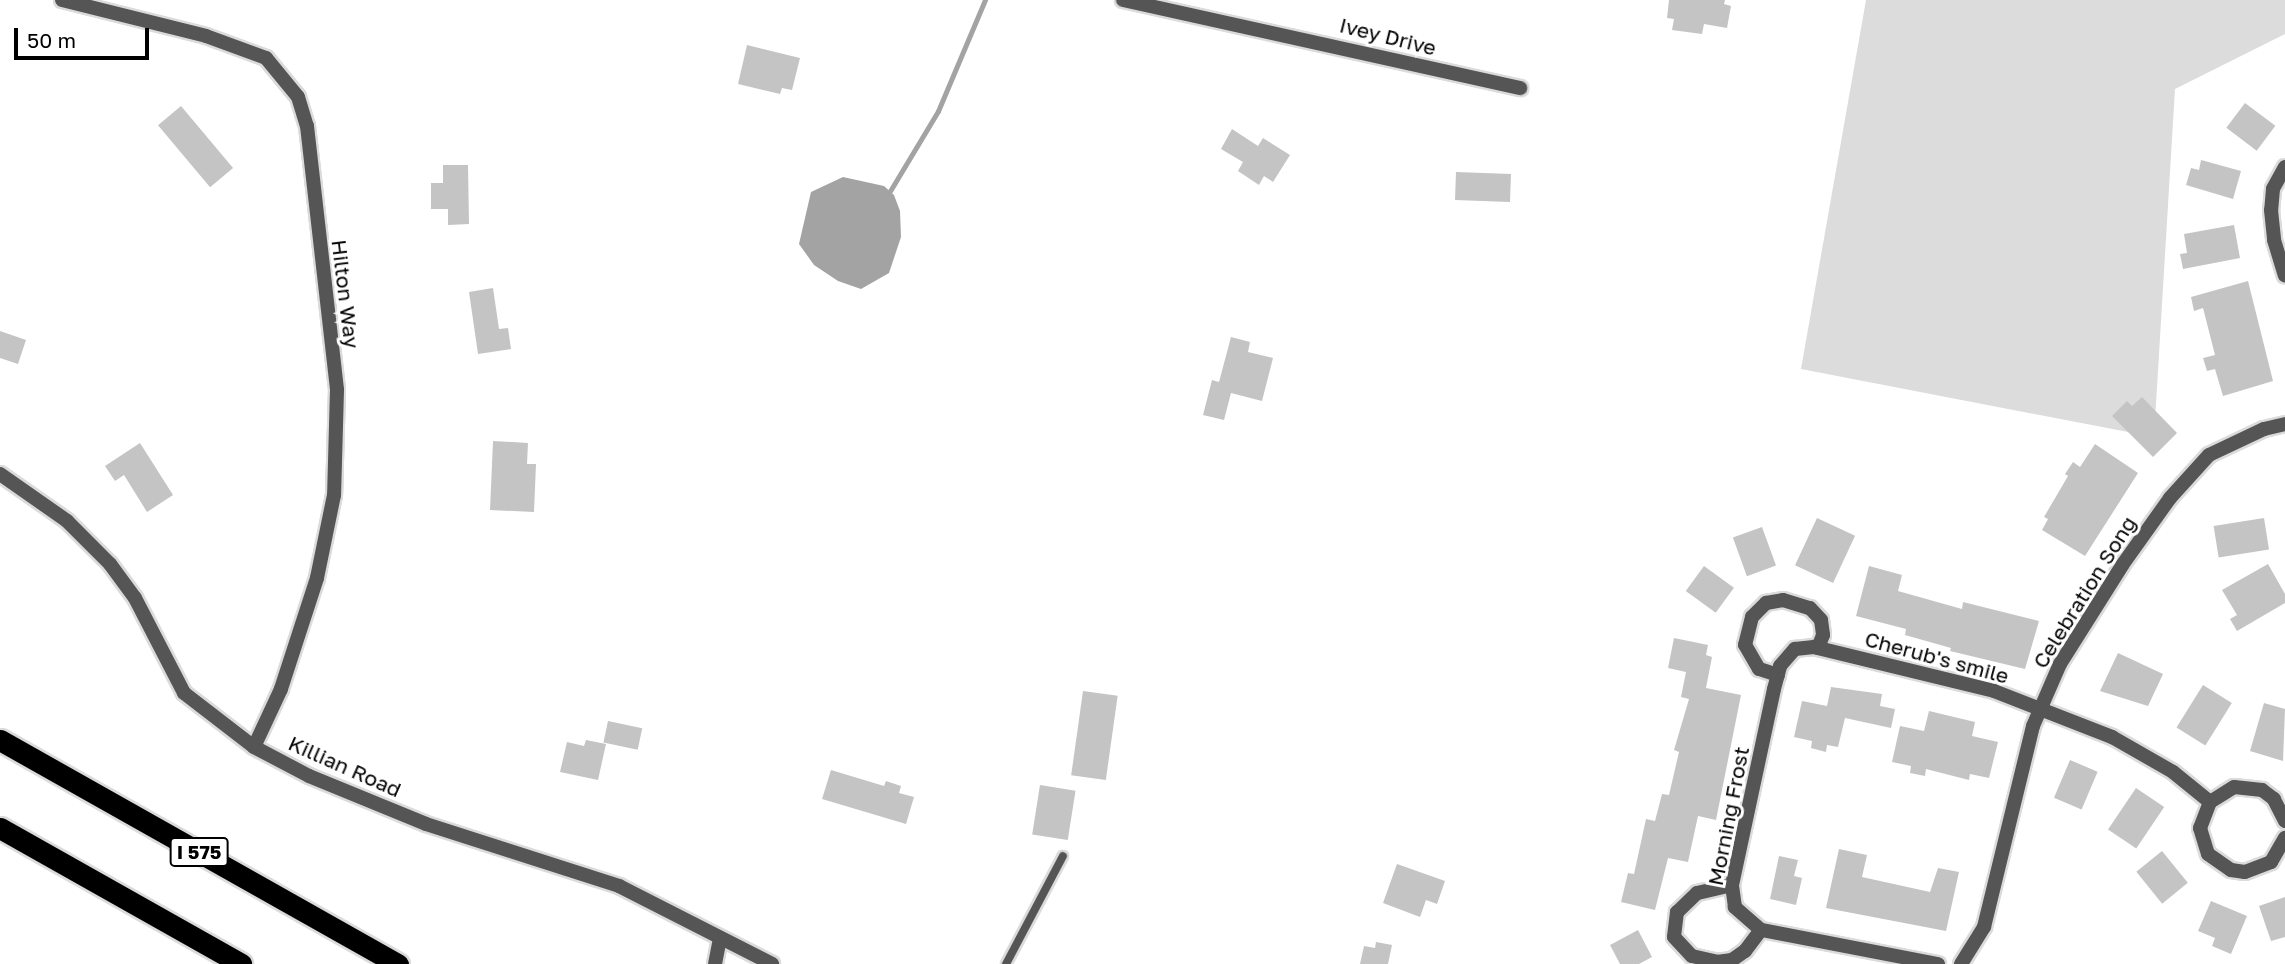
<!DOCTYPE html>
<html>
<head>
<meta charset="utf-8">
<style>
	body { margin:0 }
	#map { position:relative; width:2285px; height:964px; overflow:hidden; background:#fff; font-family:"Golos Text",sans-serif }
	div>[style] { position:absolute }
	.green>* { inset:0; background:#dcdcdc }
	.water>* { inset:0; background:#a3a3a3 }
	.stream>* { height:5px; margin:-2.5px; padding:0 2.5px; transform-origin:2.5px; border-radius:2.5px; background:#a3a3a3 }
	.building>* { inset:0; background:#c4c4c4; transform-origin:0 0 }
	.roads { filter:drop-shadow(2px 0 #dbdbdb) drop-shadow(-2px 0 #dbdbdb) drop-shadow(0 2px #dbdbdb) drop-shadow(0 -2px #dbdbdb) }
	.lane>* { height:8px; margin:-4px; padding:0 4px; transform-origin:4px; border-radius:4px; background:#555 }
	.street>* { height:14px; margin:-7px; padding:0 7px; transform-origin:7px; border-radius:7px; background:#555 }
	.highway>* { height:21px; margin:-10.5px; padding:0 10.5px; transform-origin:10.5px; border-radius:10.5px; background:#000 }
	span { translate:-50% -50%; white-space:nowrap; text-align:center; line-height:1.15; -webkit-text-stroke:6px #fff; paint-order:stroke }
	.shield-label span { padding:2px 5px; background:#fff; border:2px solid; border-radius:5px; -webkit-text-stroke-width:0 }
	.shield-label { font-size:19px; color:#000; font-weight:700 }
	.street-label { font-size:21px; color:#000 }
	.scale { position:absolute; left:14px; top:28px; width:135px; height:32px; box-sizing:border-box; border:4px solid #000; border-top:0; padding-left:9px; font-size:21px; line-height:24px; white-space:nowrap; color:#000; -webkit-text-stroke:5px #fff; paint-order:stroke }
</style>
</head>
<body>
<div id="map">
	<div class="green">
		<div style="clip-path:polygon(1866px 0,2285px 0,2285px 34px,2175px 89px,2154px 437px,1801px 369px)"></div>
	</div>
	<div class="water">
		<div style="clip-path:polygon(843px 177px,884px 186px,894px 195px,900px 211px,901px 237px,889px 273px,861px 289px,838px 281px,814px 265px,799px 244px,811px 192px)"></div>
	</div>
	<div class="stream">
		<div style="left:890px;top:191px;width:93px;rotate:-59deg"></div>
		<div style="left:938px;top:111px;width:121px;rotate:-67.1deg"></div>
	</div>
	<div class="building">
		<div style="clip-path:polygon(1669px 0,1725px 0,1724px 4px,1731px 6px,1727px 28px,1704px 24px,1702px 34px,1672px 30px,1674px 19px,1667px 18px)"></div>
		<div style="clip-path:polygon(747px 45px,800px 58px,792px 90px,782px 88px,780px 94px,738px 84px)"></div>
		<div style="left:2245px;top:103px;width:38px;height:31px;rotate:37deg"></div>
		<div style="left:181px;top:106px;width:81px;height:30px;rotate:50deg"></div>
		<div style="clip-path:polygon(1232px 129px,1258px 146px,1263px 138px,1290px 155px,1273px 182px,1264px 176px,1259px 185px,1238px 171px,1243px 162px,1221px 149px)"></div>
		<div style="clip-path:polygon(2201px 160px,2241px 171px,2233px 199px,2186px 185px,2191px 168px,2199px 170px)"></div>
		<div style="clip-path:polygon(443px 165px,468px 165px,469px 224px,448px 225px,448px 209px,431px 209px,431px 183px,443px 183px)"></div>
		<div style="left:1456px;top:172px;width:55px;height:28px;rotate:2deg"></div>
		<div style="clip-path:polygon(2234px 225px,2240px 258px,2183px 269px,2180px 254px,2187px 253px,2184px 234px)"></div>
		<div style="clip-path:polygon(2248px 281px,2273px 381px,2223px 396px,2215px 369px,2207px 371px,2203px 358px,2215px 355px,2203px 308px,2194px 311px,2191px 297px)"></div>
		<div style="clip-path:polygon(493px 288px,499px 329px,508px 328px,511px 349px,478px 354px,469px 292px)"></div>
		<div style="clip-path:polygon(0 331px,26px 340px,18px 364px,0 358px)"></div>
		<div style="clip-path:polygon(1231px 337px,1250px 342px,1248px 352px,1273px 358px,1262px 401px,1231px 393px,1224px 420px,1203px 415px,1212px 380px,1219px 382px)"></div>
		<div style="clip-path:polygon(2142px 397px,2177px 433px,2153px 457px,2112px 416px,2127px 401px,2132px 406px)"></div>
		<div style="clip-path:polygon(493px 441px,528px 443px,527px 464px,536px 464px,534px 512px,490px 510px)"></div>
		<div style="clip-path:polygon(140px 443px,173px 495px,147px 512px,124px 475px,115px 481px,105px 466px)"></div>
		<div style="clip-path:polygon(2095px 444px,2138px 473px,2085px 556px,2042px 530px,2048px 519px,2044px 517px,2068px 476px,2065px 474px,2073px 462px,2080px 467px)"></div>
		<div style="left:1817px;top:518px;width:42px;height:52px;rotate:25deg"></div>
		<div style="left:2264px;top:518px;width:32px;height:51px;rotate:81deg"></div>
		<div style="left:1762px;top:527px;width:41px;height:31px;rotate:70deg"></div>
		<div style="clip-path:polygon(2268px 564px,2285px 594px,2285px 603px,2237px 631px,2230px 619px,2237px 615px,2222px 590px)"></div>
		<div style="left:1704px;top:566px;width:37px;height:31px;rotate:36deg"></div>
		<div style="clip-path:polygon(1869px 566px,1902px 575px,1898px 591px,1962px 609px,1963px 602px,2039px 621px,2025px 669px,1950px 651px,1951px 648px,1905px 635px,1906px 629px,1856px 616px)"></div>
		<div style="clip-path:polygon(1674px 638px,1708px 645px,1706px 655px,1712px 657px,1706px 688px,1741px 695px,1716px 820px,1698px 816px,1688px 862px,1668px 858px,1655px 910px,1621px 902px,1628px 873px,1634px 874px,1646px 819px,1655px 821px,1662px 794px,1669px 795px,1679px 752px,1674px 750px,1689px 699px,1681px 697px,1686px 672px,1668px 668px)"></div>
		<div style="clip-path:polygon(2118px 653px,2163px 674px,2148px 706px,2100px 691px)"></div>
		<div style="left:2203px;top:685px;width:34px;height:50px;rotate:32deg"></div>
		<div style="clip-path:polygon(1831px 687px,1882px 694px,1880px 706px,1895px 709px,1891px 728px,1845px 718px,1838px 747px,1827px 745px,1826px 752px,1811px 748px,1812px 741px,1794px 737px,1802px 701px,1827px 706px)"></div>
		<div style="left:1083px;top:691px;width:35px;height:85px;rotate:8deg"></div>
		<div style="clip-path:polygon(2264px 703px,2285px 709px,2283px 761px,2250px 751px)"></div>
		<div style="clip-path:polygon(1929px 711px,1975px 722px,1972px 736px,1998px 742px,1989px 778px,1970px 774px,1969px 780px,1926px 769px,1925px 776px,1910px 773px,1911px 766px,1892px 762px,1900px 726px,1924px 731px)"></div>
		<div style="left:608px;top:721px;width:35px;height:22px;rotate:12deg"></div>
		<div style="clip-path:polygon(586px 740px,606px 744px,598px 780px,560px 772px,567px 742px,584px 746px)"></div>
		<div style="left:2070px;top:760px;width:30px;height:41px;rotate:23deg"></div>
		<div style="clip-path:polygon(831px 770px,884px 786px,886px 781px,901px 786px,899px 793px,914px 797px,906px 824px,822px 799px)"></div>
		<div style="left:1040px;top:785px;width:36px;height:50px;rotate:9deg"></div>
		<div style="left:2136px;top:788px;width:34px;height:50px;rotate:34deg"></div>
		<div style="clip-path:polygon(1839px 849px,1867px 855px,1862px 877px,1930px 892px,1938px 868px,1959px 872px,1946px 931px,1826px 908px)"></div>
		<div style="left:2162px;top:851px;width:41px;height:33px;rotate:51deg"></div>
		<div style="clip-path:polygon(1779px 856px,1798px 860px,1794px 876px,1802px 878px,1796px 905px,1770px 899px)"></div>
		<div style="clip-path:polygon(1397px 864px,1445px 881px,1437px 904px,1426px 900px,1420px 917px,1383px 903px)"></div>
		<div style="clip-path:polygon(2285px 897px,2285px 937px,2271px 941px,2259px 906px)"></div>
		<div style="clip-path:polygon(2211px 901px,2247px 916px,2231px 954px,2212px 946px,2215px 938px,2198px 931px)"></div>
		<div style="clip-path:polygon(1638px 930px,1652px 957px,1639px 964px,1620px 964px,1610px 945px)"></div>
		<div style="clip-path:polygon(1376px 942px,1392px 945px,1388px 964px,1360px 964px,1364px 946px,1375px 948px)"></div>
	</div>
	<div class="roads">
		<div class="lane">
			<div style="left:1006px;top:964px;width:122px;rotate:-62.2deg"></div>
		</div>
		<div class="street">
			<div style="left:62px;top:0;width:148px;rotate:14deg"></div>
			<div style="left:206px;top:36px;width:64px;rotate:20.1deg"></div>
			<div style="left:266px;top:58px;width:50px;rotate:50.6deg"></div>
			<div style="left:298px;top:97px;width:30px;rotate:73deg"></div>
			<div style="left:307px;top:126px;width:266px;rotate:83.5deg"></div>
			<div style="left:337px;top:390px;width:105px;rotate:91.6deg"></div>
			<div style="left:334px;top:495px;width:85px;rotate:101.6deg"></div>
			<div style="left:317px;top:578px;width:117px;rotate:108deg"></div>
			<div style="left:281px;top:689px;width:64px;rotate:115deg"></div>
			<div style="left:1123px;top:0;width:407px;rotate:12.5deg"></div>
			<div style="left:2285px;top:167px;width:25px;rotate:119deg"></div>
			<div style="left:2273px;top:189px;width:21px;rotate:95deg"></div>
			<div style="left:2271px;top:210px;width:30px;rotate:84deg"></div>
			<div style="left:2274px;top:240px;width:37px;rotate:73deg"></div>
			<div style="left:0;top:474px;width:82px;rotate:35deg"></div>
			<div style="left:67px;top:521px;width:61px;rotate:45deg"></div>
			<div style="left:110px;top:564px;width:42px;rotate:53.7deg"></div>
			<div style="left:135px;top:598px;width:107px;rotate:62.7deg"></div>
			<div style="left:184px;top:693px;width:88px;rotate:37.6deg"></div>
			<div style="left:254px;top:747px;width:62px;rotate:27.8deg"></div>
			<div style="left:309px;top:776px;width:126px;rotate:22.3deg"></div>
			<div style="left:426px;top:824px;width:203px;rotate:17.8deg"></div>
			<div style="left:619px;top:886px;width:172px;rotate:27deg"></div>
			<div style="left:1778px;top:675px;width:20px;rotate:-162deg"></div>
			<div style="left:1759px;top:669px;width:28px;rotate:-120deg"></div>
			<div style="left:1745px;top:645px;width:29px;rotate:-76deg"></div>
			<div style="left:1752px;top:617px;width:20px;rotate:-45deg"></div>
			<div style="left:1766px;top:603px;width:17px;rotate:-10deg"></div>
			<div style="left:1783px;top:600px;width:28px;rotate:17deg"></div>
			<div style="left:1810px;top:608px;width:16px;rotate:47deg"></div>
			<div style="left:1821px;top:620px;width:15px;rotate:82deg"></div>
			<div style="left:1823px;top:635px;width:14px;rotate:111deg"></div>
			<div style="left:2285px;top:821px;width:25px;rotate:-117deg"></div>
			<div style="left:2274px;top:799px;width:15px;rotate:-143deg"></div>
			<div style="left:2262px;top:790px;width:28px;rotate:-174deg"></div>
			<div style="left:2234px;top:787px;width:28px;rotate:148deg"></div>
			<div style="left:2210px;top:802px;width:28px;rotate:111deg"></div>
			<div style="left:2200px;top:828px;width:27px;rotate:73deg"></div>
			<div style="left:2208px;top:854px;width:28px;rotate:35deg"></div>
			<div style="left:2231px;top:870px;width:14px;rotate:8deg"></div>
			<div style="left:2245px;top:872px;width:28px;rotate:-21deg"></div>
			<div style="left:2271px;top:862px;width:28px;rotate:-60deg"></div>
			<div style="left:1732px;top:885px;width:36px;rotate:167deg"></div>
			<div style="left:1697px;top:893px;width:28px;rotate:136deg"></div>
			<div style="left:1677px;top:912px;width:25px;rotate:97deg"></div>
			<div style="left:1674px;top:937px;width:26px;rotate:47deg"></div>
			<div style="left:1692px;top:956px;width:26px;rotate:13deg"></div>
			<div style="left:1717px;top:962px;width:15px;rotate:-8deg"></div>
			<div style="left:1732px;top:960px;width:16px;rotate:-35deg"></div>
			<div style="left:1745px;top:951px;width:26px;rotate:-53deg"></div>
			<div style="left:715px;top:964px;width:26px;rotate:-79deg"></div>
			<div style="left:1938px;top:964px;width:180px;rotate:-169.1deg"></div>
			<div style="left:1761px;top:930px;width:35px;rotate:-139deg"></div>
			<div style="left:1735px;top:907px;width:22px;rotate:-98deg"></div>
			<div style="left:1732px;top:885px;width:200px;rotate:-77.9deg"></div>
			<div style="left:1774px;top:689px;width:24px;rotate:-75deg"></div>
			<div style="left:1780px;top:666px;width:23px;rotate:-49deg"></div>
			<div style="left:1795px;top:649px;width:19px;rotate:-6deg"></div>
			<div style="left:1814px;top:647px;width:185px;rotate:13.7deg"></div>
			<div style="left:1994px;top:691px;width:127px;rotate:21.3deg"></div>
			<div style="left:2112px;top:737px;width:70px;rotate:29.8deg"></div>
			<div style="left:2173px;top:772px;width:48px;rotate:39deg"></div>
			<div style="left:1961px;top:964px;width:44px;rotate:-58.1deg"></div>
			<div style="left:1984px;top:927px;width:207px;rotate:-76.3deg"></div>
			<div style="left:2033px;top:726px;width:68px;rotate:-66.5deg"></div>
			<div style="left:2060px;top:664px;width:118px;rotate:-57.8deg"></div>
			<div style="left:2123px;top:564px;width:81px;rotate:-54.5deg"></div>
			<div style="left:2170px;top:498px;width:58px;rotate:-47.8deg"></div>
			<div style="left:2209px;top:455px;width:61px;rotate:-25.3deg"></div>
			<div style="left:2264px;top:429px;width:22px;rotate:-13deg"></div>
		</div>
		<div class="highway">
			<div style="left:0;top:740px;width:457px;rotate:29.4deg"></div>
			<div style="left:0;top:828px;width:277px;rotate:29.4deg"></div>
		</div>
	</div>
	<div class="shield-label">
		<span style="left:199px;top:852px">I 575</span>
	</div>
	<div class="street-label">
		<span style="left:1388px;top:36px;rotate:14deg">Ivey Drive</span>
		<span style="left:346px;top:294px;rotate:83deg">Hilton Way</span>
		<span style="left:2084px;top:592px;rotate:-58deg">Celebration Song</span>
		<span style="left:1937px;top:657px;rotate:15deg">Cherub's smile</span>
		<span style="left:345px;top:766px;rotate:24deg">Killian Road</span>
		<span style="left:1728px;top:816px;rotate:-79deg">Morning Frost</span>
	</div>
	<div class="scale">50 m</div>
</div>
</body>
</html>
